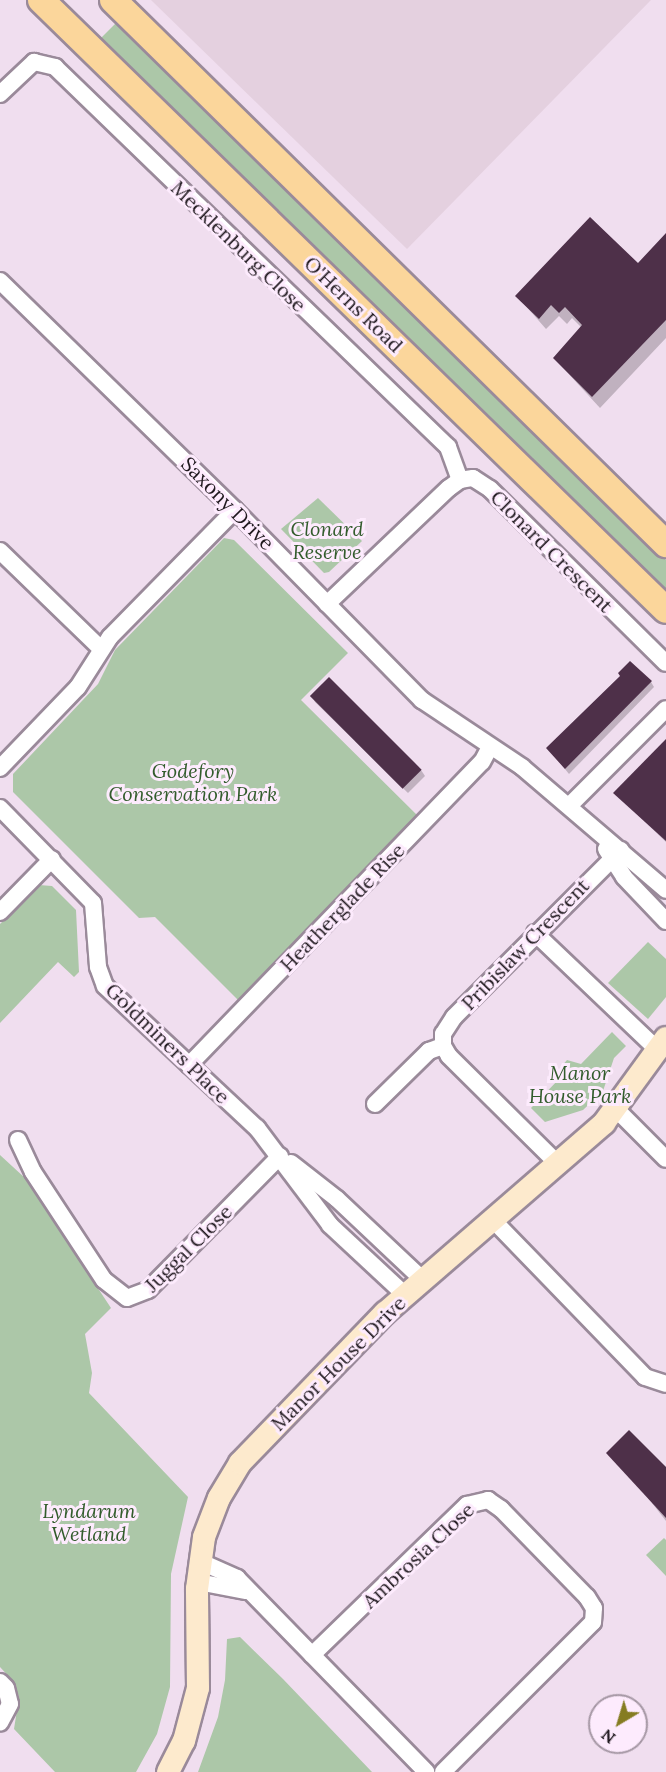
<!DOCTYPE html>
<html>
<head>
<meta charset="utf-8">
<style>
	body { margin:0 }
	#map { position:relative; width:666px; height:1772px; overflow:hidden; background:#f0deef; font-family:Lora,serif }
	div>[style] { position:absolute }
	.commercial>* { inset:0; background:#e4d0df }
	.green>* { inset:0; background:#acc7a8 }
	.shadow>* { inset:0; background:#0003 }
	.building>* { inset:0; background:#4e3049; transform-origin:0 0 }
	.roads { filter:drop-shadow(2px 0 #9a8a9a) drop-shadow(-2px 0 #9a8a9a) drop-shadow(0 2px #9a8a9a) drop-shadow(0 -2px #9a8a9a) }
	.street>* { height:16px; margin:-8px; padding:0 8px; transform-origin:8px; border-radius:8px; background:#fff }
	.secondary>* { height:22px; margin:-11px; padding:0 11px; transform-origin:11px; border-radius:11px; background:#fdeacd }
	.primary>* { height:26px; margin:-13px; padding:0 13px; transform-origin:13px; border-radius:13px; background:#fbd69b }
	span { translate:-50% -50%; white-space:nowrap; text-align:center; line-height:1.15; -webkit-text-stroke:6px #fdebfd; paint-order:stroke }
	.street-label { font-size:20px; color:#20191f }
	.park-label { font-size:20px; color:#325c2c; font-style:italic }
	.north { position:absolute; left:588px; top:1694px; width:60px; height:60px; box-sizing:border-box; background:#fdebfd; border:2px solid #a597a4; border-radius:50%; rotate:218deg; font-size:16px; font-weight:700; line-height:24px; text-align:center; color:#20191f }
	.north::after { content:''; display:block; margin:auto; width:21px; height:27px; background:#857c22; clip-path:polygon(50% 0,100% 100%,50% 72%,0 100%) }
</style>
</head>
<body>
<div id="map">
	<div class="commercial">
		<div style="clip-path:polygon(151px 0,651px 0,407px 249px)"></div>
	</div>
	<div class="green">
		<div style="clip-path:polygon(117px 22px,666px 560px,666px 604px,98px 41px)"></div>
		<div style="clip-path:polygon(318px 498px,362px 541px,329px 572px,324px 573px,281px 529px)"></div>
		<div style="clip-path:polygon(224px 538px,234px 540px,348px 653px,301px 700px,419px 817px,240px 1002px,155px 917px,139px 918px,13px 792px,13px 774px,98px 684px,115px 650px)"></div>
		<div style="clip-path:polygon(39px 885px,52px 886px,76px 910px,79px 972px,74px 977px,58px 962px,0 1023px,0 924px)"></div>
		<div style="clip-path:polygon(648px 942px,666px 959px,666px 997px,648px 1019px,608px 983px)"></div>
		<div style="clip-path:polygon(612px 1032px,626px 1046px,614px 1058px,603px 1091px,583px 1110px,545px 1122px,531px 1108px,560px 1078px,560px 1068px,567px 1060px,581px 1064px)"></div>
		<div style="clip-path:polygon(0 1155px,25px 1178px,111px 1308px,85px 1334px,92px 1373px,89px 1393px,188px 1497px,171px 1574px,170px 1687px,157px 1734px,136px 1772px,55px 1772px,14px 1729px,19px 1697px,13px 1681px,0 1667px)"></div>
		<div style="clip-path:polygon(664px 1538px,666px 1540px,666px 1576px,646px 1555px)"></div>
		<div style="clip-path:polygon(240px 1637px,283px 1679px,372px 1772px,198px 1772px,218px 1717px,225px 1680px,227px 1639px)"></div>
	</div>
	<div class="shadow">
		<div style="clip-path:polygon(666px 235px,666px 338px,600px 408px,554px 358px,582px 328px,572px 318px,567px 324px,559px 316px,546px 329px,517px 296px,638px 266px)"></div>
		<div style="clip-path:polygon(621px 677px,651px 682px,654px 687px,569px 774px,552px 753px)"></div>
		<div style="clip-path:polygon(329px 679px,421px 770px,425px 776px,408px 793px,315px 702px,312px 696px)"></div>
		<div style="clip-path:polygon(666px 741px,666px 842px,615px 793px)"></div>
		<div style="clip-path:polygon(666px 1473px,666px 1521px,638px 1485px)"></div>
	</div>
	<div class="building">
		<div style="clip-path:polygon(590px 217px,638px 263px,666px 233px,666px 320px,592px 397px,553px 358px,582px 325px,565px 307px,559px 313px,551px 305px,539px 319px,515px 296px)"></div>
		<div style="clip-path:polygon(630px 661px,652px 681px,565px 769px,546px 748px,620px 676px,618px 673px)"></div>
		<div style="left:329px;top:677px;width:131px;height:27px;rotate:45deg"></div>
		<div style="clip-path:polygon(666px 739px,666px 841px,613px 793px)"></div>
		<div style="clip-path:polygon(629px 1430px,666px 1467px,666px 1518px,606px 1453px)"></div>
	</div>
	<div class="roads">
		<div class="street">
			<div style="left:0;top:94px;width:47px;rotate:-43.3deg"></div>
			<div style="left:34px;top:62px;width:22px;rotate:13deg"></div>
			<div style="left:55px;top:67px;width:547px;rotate:44.04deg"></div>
			<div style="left:448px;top:447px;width:35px;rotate:70deg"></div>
			<div style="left:0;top:281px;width:328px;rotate:44.3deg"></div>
			<div style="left:235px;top:510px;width:267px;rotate:45.5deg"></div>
			<div style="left:422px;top:700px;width:120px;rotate:33.8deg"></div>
			<div style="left:522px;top:767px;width:189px;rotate:40.5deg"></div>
			<div style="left:0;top:551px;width:141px;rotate:44.1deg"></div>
			<div style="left:327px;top:604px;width:168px;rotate:-43.6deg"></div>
			<div style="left:449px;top:488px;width:14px;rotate:-36deg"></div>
			<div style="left:460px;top:480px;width:13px;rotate:-9deg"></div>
			<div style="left:473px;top:478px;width:20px;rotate:33deg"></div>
			<div style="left:490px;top:489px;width:247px;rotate:44.7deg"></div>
			<div style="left:0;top:768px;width:112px;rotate:-46.1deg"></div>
			<div style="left:78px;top:687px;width:59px;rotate:-57.4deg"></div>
			<div style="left:110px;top:637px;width:178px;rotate:-45.5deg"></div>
			<div style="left:569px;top:806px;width:137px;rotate:-45deg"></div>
			<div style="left:0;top:808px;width:133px;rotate:45.6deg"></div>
			<div style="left:93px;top:903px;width:64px;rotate:85.5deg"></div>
			<div style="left:98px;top:967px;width:20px;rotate:70deg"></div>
			<div style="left:105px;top:986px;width:208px;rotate:43.1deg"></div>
			<div style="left:257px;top:1128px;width:121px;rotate:53deg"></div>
			<div style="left:330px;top:1225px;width:103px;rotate:43deg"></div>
			<div style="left:606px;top:849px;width:33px;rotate:57deg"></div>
			<div style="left:624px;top:877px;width:61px;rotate:46.3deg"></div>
			<div style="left:0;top:912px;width:74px;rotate:-45.5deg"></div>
			<div style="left:535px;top:933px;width:168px;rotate:43.6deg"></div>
			<div style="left:189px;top:1065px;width:421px;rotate:-46deg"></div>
			<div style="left:482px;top:762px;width:17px;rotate:-62deg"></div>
			<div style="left:375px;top:1104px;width:76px;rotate:-44.5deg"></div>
			<div style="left:429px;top:1051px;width:15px;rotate:-20deg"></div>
			<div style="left:617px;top:1110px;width:69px;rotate:45deg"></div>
			<div style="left:18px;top:1140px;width:35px;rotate:65deg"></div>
			<div style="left:33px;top:1172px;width:129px;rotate:56.7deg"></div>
			<div style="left:104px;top:1280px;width:29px;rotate:38deg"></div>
			<div style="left:127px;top:1298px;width:22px;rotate:-21deg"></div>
			<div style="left:148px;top:1290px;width:188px;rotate:-45.4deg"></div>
			<div style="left:556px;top:1162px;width:151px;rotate:-135.3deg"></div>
			<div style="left:449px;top:1056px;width:12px;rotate:-121deg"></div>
			<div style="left:443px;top:1046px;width:12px;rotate:-90deg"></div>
			<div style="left:443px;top:1034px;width:20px;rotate:-57deg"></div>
			<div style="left:454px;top:1017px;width:236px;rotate:-45deg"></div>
			<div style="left:291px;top:1163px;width:58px;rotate:38deg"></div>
			<div style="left:337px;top:1199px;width:118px;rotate:43.3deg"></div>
			<div style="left:494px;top:1221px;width:217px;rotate:45.9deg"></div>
			<div style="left:645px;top:1377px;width:22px;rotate:18deg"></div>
			<div style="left:199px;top:1561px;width:42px;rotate:24.1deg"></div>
			<div style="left:237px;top:1578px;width:271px;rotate:45.7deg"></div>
			<div style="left:198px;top:1582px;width:49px;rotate:10.6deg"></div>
			<div style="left:312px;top:1655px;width:216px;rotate:-44.1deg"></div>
			<div style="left:467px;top:1505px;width:22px;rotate:-13deg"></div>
			<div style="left:488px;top:1500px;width:16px;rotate:35deg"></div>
			<div style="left:501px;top:1509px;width:123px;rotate:45.7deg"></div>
			<div style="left:587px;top:1597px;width:13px;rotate:58deg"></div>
			<div style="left:594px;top:1608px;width:14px;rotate:94deg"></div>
			<div style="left:593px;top:1622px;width:212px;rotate:135deg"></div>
			<div style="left:0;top:1682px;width:8px;rotate:45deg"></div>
			<div style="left:6px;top:1688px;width:16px;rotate:76deg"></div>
			<div style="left:10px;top:1704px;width:21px;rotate:118deg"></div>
		</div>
		<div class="secondary">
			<div style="left:168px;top:1772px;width:35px;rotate:-63deg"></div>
			<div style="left:184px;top:1741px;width:55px;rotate:-75.2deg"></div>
			<div style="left:198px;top:1688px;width:99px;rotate:-90.6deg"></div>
			<div style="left:197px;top:1589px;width:52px;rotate:-82.3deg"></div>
			<div style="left:204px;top:1537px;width:42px;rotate:-69deg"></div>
			<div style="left:219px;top:1498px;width:41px;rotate:-59deg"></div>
			<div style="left:240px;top:1463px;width:209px;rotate:-46deg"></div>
			<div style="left:385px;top:1313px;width:290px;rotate:-40.9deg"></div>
			<div style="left:604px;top:1123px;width:105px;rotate:-53.9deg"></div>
		</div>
		<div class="primary">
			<div style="left:41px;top:0;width:873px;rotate:44.3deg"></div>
			<div style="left:113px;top:0;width:776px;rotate:44.53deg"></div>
		</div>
	</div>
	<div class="street-label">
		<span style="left:239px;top:246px;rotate:44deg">Mecklenburg Close</span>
		<span style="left:354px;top:304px;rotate:44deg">O'Herns Road</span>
		<span style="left:228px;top:503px;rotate:45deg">Saxony Drive</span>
		<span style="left:552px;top:551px;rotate:45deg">Clonard Crescent</span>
		<span style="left:342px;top:907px;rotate:-46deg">Heatherglade Rise</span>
		<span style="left:525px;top:944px;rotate:-46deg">Pribislaw Crescent</span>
		<span style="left:168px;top:1043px;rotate:44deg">Goldminers Place</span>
		<span style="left:188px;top:1248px;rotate:-45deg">Juggal Close</span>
		<span style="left:338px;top:1363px;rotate:-45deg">Manor House Drive</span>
		<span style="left:418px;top:1555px;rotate:-43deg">Ambrosia Close</span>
	</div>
	<div class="park-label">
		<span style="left:327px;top:540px">Clonard<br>Reserve</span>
		<span style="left:193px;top:782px">Godefory<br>Conservation Park</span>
		<span style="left:580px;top:1084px">Manor<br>House Park</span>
		<span style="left:89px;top:1522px">Lyndarum<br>Wetland</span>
	</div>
	<div class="north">N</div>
</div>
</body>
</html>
